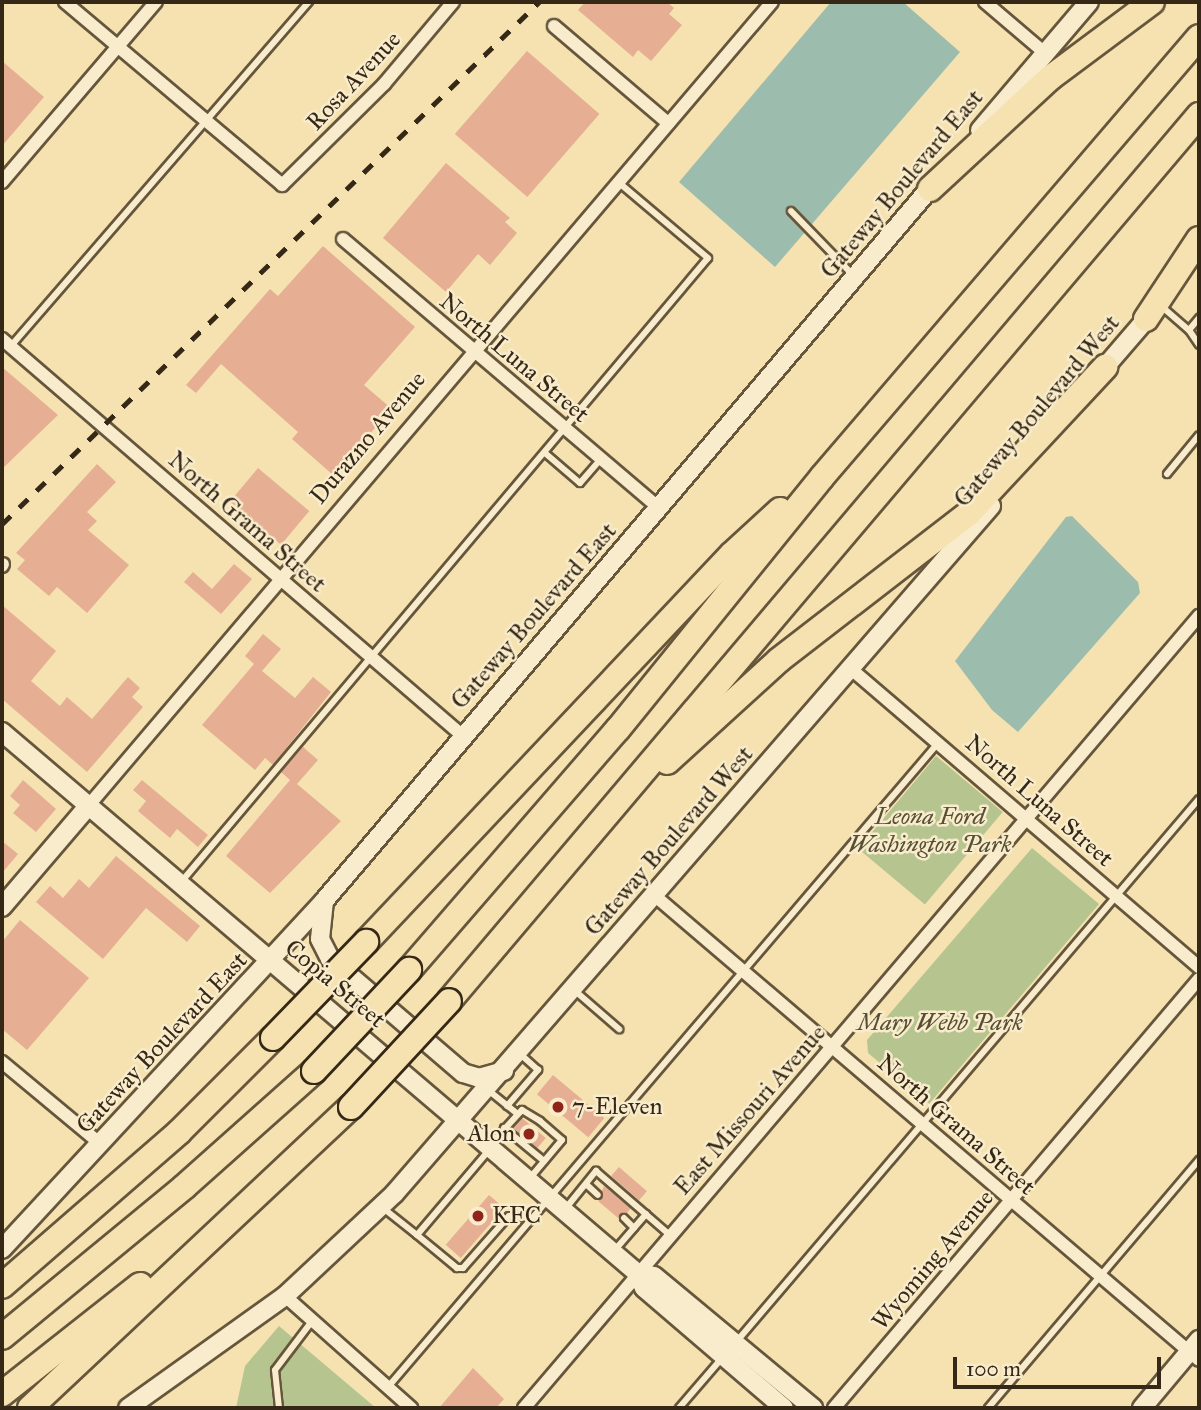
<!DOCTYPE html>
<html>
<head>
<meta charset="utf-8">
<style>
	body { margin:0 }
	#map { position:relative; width:1201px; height:1410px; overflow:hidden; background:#f5e2b0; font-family:"IM FELL Great Primer",serif }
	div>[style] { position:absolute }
	.green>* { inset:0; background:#b6c490; transform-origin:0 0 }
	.water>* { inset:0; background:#9cbdae }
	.building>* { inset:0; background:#e6af94; transform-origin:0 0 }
	.roads { filter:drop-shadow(2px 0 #66563c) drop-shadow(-2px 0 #66563c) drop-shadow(0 2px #66563c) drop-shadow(0 -2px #66563c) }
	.lane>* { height:6px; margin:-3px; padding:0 3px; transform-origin:3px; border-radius:3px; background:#f8eccc }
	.street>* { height:12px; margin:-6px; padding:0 6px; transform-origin:6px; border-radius:6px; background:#f8eccc }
	.secondary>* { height:18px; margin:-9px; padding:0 9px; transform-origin:9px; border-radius:9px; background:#f8eccc }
	.highway>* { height:24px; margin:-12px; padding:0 12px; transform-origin:12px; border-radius:12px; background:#f5e2b0 }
	.rail>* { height:4.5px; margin-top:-2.25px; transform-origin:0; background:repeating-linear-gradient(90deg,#362816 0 12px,transparent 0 24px) }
	.bridges { filter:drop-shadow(2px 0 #362816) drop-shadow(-2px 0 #362816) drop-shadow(0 2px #362816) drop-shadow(0 -2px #362816) }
	.highway-bridge>* { height:24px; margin:-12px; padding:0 12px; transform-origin:12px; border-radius:12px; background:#f5e2b0 }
	.dots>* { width:19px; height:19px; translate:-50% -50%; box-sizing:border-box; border:4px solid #f8eccc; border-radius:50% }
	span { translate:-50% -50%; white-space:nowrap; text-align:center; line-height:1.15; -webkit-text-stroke:5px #f8eccc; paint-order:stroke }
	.street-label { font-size:24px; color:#362816 }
	.park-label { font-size:24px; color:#564f34; font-style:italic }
	.poi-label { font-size:24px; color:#362816 }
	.left { translate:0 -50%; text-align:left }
	.right { translate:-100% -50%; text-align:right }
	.frame { position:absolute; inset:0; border:4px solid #362816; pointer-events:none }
	.scale { position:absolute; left:953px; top:1357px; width:208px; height:32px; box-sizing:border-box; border:4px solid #362816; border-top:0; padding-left:9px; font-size:21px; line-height:24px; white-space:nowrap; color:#362816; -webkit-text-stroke:5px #f8eccc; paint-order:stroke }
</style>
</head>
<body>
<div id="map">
	<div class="green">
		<div style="left:936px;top:756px;width:87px;height:121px;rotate:40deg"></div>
		<div style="clip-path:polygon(1032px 848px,1099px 904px,929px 1104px,868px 1053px,867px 1040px)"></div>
		<div style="clip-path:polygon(279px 1326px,376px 1408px,236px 1408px,245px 1366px)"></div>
	</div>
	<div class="water">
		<div style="clip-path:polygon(831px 2px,903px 2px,960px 52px,775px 267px,679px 182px)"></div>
		<div style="clip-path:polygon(1072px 516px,1138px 582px,1140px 593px,1018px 732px,992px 710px,955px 661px,1066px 517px)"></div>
	</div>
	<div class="building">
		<div style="clip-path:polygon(585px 2px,667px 2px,674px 8px,669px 14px,682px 25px,651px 61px,638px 50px,633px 57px,578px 10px)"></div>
		<div style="left:527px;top:51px;width:96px;height:110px;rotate:41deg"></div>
		<div style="clip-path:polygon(2px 61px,44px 97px,2px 146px)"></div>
		<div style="clip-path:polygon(446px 163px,510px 218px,505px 222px,517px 233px,490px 265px,478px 254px,446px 292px,383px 238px)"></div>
		<div style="clip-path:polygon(323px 246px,415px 327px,364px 385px,392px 409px,333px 475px,292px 439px,298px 432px,221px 364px,196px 393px,186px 385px,270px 289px,278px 296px)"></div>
		<div style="clip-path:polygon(2px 367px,58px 415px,2px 469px)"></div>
		<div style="clip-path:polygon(97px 464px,116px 482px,87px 512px,97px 521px,88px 530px,129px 565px,87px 613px,57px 587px,49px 596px,17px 569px,25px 560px,16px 553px)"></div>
		<div style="left:258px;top:468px;width:67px;height:44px;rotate:40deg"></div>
		<div style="clip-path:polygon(234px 564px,252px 579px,221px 614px,184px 582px,193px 572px,212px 589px)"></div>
		<div style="clip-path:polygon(2px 605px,56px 651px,31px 681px,60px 706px,67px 697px,92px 719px,128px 677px,140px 688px,132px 697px,143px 707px,87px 772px,2px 699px)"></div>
		<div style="clip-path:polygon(263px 634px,281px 649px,262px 671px,295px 698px,313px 677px,331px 692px,273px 765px,265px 758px,255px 770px,202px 725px,254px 664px,245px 656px)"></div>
		<div style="clip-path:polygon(303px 747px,318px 760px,297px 784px,341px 821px,270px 893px,226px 856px,290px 780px,281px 772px)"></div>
		<div style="clip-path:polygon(23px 780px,56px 809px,36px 832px,13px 813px,20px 805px,10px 796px)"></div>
		<div style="clip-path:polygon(142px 780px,208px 835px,198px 847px,177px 829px,170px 838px,138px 811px,146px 801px,133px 790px)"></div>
		<div style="clip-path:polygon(2px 841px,18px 854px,2px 873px)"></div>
		<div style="clip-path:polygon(116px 856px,200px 926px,187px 942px,146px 908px,103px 959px,36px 902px,50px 886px,63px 898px,79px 879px,89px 888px)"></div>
		<div style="clip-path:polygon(20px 920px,89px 978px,27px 1050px,2px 1029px,2px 942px)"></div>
		<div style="left:553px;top:1075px;width:67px;height:25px;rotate:40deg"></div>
		<div style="left:522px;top:1118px;width:31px;height:13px;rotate:40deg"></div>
		<div style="left:619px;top:1167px;width:37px;height:12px;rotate:41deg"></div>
		<div style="clip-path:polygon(604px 1186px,631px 1208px,627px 1213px,618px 1218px,598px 1201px)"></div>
		<div style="left:489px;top:1195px;width:20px;height:66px;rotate:41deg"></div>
		<div style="clip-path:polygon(473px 1368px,504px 1399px,496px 1408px,439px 1408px)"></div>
	</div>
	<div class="roads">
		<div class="lane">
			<div style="left:791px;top:211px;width:89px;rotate:45.9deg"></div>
			<div style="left:1160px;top:305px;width:38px;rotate:41deg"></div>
			<div style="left:1189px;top:330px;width:16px;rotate:-50deg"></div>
			<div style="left:1189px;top:330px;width:18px;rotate:56deg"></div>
			<div style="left:10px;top:347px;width:457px;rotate:-49.1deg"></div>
			<div style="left:545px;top:453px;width:46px;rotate:40.6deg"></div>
			<div style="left:580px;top:483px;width:32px;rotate:-49deg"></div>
			<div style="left:1167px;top:474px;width:50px;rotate:-50.6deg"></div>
			<div style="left:182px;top:881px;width:815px;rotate:-49.83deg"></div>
			<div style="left:708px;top:258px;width:118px;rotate:-139.8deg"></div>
			<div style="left:574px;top:990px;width:60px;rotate:40.9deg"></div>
			<div style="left:488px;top:1090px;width:36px;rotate:39deg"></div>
			<div style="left:507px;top:1106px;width:48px;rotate:-49.3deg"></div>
			<div style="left:538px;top:1070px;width:24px;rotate:-138deg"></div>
			<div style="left:504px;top:1128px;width:52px;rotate:39.5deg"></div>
			<div style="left:489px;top:1146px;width:49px;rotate:-47.5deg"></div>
			<div style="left:522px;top:1110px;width:21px;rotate:31deg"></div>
			<div style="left:540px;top:1121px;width:29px;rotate:41deg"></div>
			<div style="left:562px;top:1140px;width:50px;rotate:130.1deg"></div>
			<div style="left:586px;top:1184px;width:16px;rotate:43deg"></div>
			<div style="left:383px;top:1208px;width:43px;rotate:38.5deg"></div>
			<div style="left:417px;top:1235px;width:113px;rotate:-49.7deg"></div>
			<div style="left:566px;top:1208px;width:48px;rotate:-51deg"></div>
			<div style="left:596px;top:1171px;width:98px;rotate:40.9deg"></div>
			<div style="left:624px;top:1218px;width:14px;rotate:45deg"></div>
			<div style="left:417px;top:1235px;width:52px;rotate:39.5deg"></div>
			<div style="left:457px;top:1268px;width:6px"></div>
			<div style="left:463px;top:1268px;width:69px;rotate:-48.5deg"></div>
			<div style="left:509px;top:1216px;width:22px;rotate:5deg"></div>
			<div style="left:614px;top:1251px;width:49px;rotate:-49.1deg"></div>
			<div style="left:737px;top:1341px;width:712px;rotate:-49.56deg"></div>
			<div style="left:388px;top:1387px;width:847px;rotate:-49.5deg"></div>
			<div style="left:279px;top:1408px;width:38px;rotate:-96deg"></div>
			<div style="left:275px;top:1370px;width:61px;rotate:-52.9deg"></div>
			<div style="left:679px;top:1408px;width:66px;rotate:-49.3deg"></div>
			<div style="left:988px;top:1408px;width:326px;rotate:-49.6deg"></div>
		</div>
		<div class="street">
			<div style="left:65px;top:2px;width:284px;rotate:40.1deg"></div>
			<div style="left:282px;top:185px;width:144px;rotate:-44.7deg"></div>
			<div style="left:384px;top:84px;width:107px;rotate:-49.9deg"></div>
			<div style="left:985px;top:2px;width:79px;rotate:40.4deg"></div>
			<div style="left:554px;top:26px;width:150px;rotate:40.4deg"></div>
			<div style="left:2px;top:182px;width:237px;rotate:-49.5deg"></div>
			<div style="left:343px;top:239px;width:415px;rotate:40.4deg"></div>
			<div style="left:2px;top:339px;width:610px;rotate:40.74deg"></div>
			<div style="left:2px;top:566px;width:2px;rotate:-63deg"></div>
			<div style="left:850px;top:668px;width:460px;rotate:40.6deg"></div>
			<div style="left:89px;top:805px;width:1054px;rotate:-49.62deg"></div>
			<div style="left:654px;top:895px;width:716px;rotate:40.47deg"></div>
			<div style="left:2px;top:1062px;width:130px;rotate:39.7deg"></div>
			<div style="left:285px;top:1296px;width:169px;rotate:41.6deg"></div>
			<div style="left:524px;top:1408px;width:1041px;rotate:-49.56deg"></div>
			<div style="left:834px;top:1408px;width:563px;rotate:-49.61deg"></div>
		</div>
		<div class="secondary">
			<div style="left:980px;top:130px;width:168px;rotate:-49.6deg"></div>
			<div style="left:1099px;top:374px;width:84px;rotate:-49.3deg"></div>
			<div style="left:2px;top:732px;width:833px;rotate:40.42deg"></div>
			<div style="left:636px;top:1272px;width:18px;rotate:63deg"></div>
			<div style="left:644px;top:1288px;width:184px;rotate:40.6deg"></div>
			<div style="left:324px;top:901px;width:38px;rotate:96deg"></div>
			<div style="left:320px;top:939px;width:22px;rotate:63deg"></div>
			<div style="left:330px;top:959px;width:175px;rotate:40.6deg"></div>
			<div style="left:463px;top:1073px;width:17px;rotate:17deg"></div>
			<div style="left:479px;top:1078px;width:26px;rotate:-16deg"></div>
			<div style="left:2px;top:907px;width:134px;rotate:-49.5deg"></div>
			<div style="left:2px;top:1249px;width:474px;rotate:-47.2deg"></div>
			<div style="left:324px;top:901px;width:946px;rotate:-49.63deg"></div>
			<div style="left:636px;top:1272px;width:18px;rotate:13deg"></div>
			<div style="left:654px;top:1276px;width:207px;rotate:39.7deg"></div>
			<div style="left:128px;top:1408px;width:193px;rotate:-35.5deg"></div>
			<div style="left:285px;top:1296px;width:149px;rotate:-43.1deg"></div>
			<div style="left:394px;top:1194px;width:911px;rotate:-49.05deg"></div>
			<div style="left:1142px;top:1408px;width:89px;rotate:-50deg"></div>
		</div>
		<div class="highway">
			<div style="left:930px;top:189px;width:163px;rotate:-42.8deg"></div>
			<div style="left:1050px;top:78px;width:127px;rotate:-36.7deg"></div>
			<div style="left:1146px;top:319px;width:96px;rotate:-56.5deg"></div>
			<div style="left:667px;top:762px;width:151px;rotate:-42.3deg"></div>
			<div style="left:779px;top:660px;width:240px;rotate:-37.7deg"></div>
			<div style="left:969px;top:513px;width:200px;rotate:-47deg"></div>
			<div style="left:366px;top:942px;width:533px;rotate:-46.67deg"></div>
			<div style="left:732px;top:554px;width:65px;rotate:-42.5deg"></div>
			<div style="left:409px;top:970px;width:319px;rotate:-49.1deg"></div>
			<div style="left:618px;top:729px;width:324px;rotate:-51deg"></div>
			<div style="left:822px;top:477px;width:579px;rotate:-49.41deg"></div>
			<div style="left:449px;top:1001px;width:1161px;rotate:-49.75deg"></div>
			<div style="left:2px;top:1286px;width:235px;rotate:-41deg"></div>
			<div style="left:179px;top:1132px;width:133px;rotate:-45deg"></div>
			<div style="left:2px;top:1337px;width:236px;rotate:-39.5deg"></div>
			<div style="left:184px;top:1187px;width:174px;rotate:-41.7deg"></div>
			<div style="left:2px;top:1394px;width:176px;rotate:-38.3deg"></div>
			<div style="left:30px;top:1408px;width:440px;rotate:-43.2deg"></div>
		</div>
	</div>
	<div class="rail">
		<div style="left:2px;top:524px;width:749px;rotate:-44.19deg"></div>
	</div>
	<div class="bridges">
		<div class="highway-bridge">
			<div style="left:273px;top:1038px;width:134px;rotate:-45.9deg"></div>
			<div style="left:314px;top:1071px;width:139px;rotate:-46.8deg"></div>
			<div style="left:351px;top:1107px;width:144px;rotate:-47.2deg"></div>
		</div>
	</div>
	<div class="dots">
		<div style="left:558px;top:1107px;background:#8f2418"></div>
		<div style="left:529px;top:1134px;background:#8f2418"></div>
		<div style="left:478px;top:1216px;background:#8f2418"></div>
	</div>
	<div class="street-label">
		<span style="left:354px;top:81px;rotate:-47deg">Rosa Avenue</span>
		<span style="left:902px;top:184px;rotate:-50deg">Gateway Boulevard East</span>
		<span style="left:514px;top:358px;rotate:40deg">North Luna Street</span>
		<span style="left:1037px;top:411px;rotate:-50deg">Gateway Boulevard West</span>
		<span style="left:368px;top:438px;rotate:-50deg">Durazno Avenue</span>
		<span style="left:247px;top:522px;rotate:41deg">North Grama Street</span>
		<span style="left:534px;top:616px;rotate:-49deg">Gateway Boulevard East</span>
		<span style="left:1039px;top:801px;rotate:41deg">North Luna Street</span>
		<span style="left:669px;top:841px;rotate:-49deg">Gateway Boulevard West</span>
		<span style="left:335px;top:984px;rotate:40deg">Copia Street</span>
		<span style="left:162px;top:1043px;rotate:-47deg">Gateway Boulevard East</span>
		<span style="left:750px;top:1110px;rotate:-49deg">East Missouri Avenue</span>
		<span style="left:956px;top:1125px;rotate:41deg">North Grama Street</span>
		<span style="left:933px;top:1260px;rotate:-50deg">Wyoming Avenue</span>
	</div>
	<div class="park-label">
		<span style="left:930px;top:831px">Leona Ford<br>Washington Park</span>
		<span style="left:940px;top:1023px">Mary Webb Park</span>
	</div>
	<div class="poi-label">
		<span class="left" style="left:572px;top:1107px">7-Eleven</span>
		<span class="right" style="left:515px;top:1134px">Alon</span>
		<span class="left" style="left:492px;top:1216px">KFC</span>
	</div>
	<div class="frame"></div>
	<div class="scale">100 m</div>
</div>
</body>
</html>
